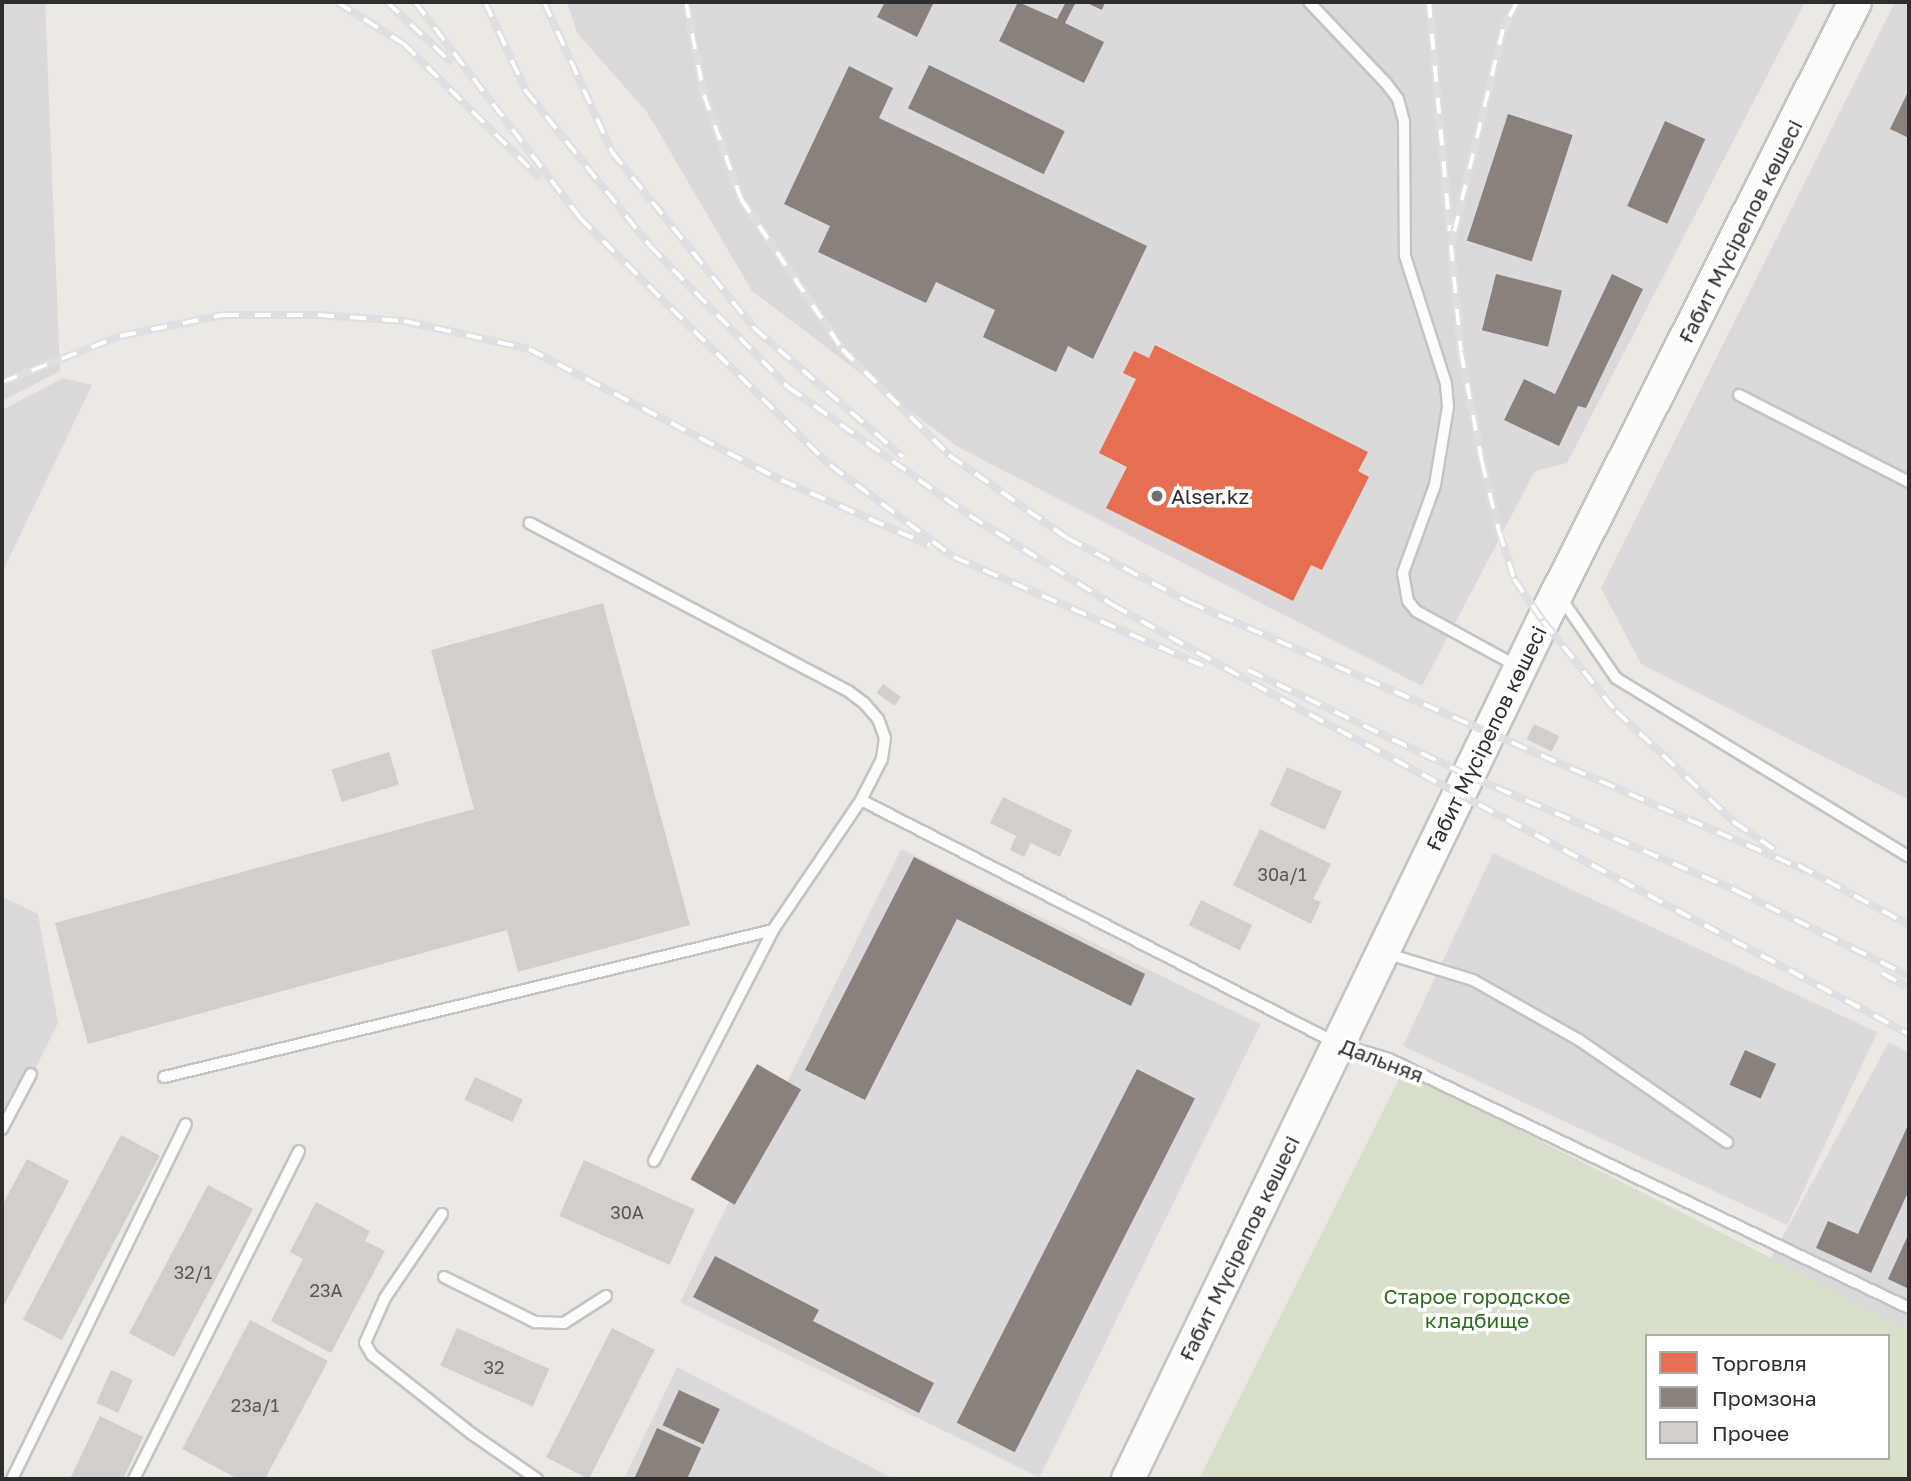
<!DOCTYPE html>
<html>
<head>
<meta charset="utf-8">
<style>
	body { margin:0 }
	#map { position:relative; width:1911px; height:1481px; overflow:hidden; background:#ece8e4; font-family:"Golos Text",sans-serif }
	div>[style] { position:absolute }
	.industrial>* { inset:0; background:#dcd9db; transform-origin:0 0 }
	.cemetery>* { inset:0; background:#d8e0cc }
	.shops>* { inset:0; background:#e76f51 }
	.industry>* { inset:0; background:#8a817c; transform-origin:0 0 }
	.building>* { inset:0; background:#d1cecb; transform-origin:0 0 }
	.roads { filter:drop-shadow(2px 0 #c5c4c5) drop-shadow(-2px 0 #c5c4c5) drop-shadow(0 2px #c5c4c5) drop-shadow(0 -2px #c5c4c5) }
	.service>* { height:10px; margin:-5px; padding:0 5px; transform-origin:5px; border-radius:5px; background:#fcfcfb }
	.secondary>* { height:32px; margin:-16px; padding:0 16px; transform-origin:16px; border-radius:16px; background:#fcfcfb }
	.rail>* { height:8px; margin-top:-4px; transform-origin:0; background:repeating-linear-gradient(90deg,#fff 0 16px,#dfdfe1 0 32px); box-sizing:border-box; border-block:2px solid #dfdfe1 }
	.dots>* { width:19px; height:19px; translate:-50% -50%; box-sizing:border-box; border:4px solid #fff; border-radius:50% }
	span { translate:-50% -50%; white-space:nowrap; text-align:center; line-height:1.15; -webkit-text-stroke:7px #fff; paint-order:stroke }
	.number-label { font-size:18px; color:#585857 }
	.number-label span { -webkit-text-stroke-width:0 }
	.street-label { font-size:21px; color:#2e2e2e }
	.poi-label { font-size:21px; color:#2e2e2e }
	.left { translate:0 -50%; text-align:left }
	.park-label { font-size:21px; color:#2c6e1b }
	.frame { position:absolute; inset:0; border:4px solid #2e2e2e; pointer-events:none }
	.legend { position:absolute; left:1645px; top:1334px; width:245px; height:126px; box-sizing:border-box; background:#fff; border:2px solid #ababab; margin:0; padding:9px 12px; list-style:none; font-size:21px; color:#2e2e2e }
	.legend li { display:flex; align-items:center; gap:14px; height:35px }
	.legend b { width:35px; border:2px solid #ababab }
</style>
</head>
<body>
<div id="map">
	<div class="industrial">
		<div style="clip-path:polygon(2px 2px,45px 2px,60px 371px,2px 401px)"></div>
		<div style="clip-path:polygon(567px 2px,1805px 2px,1567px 463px,1535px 471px,1422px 686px,958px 447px,752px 291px,647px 112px,577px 33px)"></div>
		<div style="clip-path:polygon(1895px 2px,1909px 2px,1909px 800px,1641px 664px,1601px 588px)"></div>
		<div style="clip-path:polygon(63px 378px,92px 385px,2px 573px,2px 410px)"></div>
		<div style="left:901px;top:849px;width:400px;height:504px;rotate:26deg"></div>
		<div style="left:1493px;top:853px;width:424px;height:213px;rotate:25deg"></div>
		<div style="clip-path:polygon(2px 897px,38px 914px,58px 1023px,2px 1135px)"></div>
		<div style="clip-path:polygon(1889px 1042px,1909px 1053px,1909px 1328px,1771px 1258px)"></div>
		<div style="clip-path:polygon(677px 1367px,894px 1479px,624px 1479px)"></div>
	</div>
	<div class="cemetery">
		<div style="clip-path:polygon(evenodd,1403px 1071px,1909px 1328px,1909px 1479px,1199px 1479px,1403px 1071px,1647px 1336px,1888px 1336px,1888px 1458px,1647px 1458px,1647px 1336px)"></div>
	</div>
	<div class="shops">
		<div style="clip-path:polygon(1155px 345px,1368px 452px,1358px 471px,1369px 477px,1322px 570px,1311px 565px,1293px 601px,1106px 508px,1127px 467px,1099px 453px,1136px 379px,1123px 373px,1134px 351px,1149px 358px)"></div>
	</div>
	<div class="industry">
		<div style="clip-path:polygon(885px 2px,934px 2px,917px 37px,877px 17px)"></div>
		<div style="clip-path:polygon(1018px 2px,1057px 19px,1066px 2px,1076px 2px,1065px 23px,1104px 42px,1084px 83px,999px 41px)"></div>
		<div style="clip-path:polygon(1085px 2px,1105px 2px,1102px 10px)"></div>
		<div style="left:929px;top:65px;width:151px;height:48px;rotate:26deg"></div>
		<div style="clip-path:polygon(849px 66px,893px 88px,879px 118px,1147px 246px,1093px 359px,1068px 346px,1056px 372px,983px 337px,995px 310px,936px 282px,926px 303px,818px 252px,830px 226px,784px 204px)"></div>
		<div style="clip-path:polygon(1909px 90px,1909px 138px,1890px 129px)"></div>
		<div style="left:1508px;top:114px;width:68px;height:133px;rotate:18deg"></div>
		<div style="left:1665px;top:121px;width:44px;height:93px;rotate:24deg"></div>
		<div style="left:1496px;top:274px;width:68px;height:58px;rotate:14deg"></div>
		<div style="clip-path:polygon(1612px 274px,1643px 289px,1586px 408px,1578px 406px,1559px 446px,1504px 420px,1524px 379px,1555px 394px)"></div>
		<div style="clip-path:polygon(914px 857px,1145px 974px,1131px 1006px,957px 919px,865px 1100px,805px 1070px)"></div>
		<div style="left:1745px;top:1050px;width:34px;height:38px;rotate:24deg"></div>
		<div style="left:757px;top:1064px;width:51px;height:133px;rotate:30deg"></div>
		<div style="left:1137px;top:1069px;width:65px;height:397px;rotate:27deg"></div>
		<div style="clip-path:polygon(1909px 1123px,1909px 1190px,1871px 1273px,1816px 1248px,1828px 1221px,1858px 1234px)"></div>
		<div style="clip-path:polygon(1909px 1233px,1909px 1289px,1888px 1279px)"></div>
		<div style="clip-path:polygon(715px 1256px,819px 1310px,813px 1321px,934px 1383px,919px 1413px,693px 1297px)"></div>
		<div style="left:679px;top:1390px;width:45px;height:39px;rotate:25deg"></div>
		<div style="clip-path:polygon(657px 1428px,701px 1448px,687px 1479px,634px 1479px)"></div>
	</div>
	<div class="building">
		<div style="clip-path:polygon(603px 603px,690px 925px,518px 972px,507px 930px,88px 1044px,55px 923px,474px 809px,431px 650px)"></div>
		<div style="left:883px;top:684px;width:22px;height:11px;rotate:36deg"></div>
		<div style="left:1534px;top:724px;width:28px;height:17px;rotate:26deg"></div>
		<div style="left:389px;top:752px;width:34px;height:60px;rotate:73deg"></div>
		<div style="left:1287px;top:767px;width:60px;height:42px;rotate:24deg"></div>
		<div style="clip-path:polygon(1003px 797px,1072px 830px,1060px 857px,1031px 843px,1024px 857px,1010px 850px,1016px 836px,990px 823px)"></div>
		<div style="clip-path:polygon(1260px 829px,1331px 864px,1313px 899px,1321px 902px,1311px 924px,1233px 885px)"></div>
		<div style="left:1201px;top:900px;width:57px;height:28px;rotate:26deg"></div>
		<div style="left:475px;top:1077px;width:53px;height:25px;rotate:25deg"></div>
		<div style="left:121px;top:1135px;width:44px;height:209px;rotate:28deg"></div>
		<div style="clip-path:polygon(27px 1159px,69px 1181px,2px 1309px,2px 1206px)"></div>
		<div style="left:584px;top:1160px;width:121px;height:61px;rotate:24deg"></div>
		<div style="left:208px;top:1185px;width:51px;height:168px;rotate:28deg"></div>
		<div style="clip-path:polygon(316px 1202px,370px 1231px,365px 1241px,385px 1251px,331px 1353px,271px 1321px,303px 1259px,290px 1252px)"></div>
		<div style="clip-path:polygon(250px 1320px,328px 1361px,265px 1479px,238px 1479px,182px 1449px)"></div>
		<div style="left:457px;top:1328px;width:101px;height:41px;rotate:24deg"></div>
		<div style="left:612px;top:1328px;width:48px;height:145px;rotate:27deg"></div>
		<div style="left:111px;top:1370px;width:24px;height:36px;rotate:24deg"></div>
		<div style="clip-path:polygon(100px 1416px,143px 1437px,123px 1479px,70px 1479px)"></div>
	</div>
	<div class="roads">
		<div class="service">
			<div style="left:1309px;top:2px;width:112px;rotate:46.5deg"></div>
			<div style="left:1386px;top:83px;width:20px;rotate:53deg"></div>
			<div style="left:1398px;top:99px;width:23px;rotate:75deg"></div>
			<div style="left:1404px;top:121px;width:135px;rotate:89.6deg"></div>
			<div style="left:1405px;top:256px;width:134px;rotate:72.2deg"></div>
			<div style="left:1446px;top:384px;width:23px;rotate:85deg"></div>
			<div style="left:1448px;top:407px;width:79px;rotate:99.5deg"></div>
			<div style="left:1435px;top:485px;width:94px;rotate:110deg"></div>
			<div style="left:1403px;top:573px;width:28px;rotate:80deg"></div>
			<div style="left:1408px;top:601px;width:13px;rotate:51deg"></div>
			<div style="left:1416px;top:611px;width:115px;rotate:28.6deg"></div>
			<div style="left:1739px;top:395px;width:191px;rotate:27.1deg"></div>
			<div style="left:1561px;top:598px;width:97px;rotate:55.5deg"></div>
			<div style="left:1616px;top:678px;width:343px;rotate:31.4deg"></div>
			<div style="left:861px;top:800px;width:536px;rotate:27.09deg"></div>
			<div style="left:1338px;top:1044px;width:53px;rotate:16.4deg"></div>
			<div style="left:1389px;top:1059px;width:577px;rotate:25.59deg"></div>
			<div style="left:1385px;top:953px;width:92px;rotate:17.1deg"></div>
			<div style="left:1473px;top:980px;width:122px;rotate:29.5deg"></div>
			<div style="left:1579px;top:1040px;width:180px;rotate:34.6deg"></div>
			<div style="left:164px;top:1077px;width:626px;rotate:-13.57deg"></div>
			<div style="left:773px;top:930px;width:157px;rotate:-55.9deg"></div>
			<div style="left:861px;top:800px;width:46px;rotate:-62.9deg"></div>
			<div style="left:882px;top:759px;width:21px;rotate:-82deg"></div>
			<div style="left:885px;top:738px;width:20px;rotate:-110deg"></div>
			<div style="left:878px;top:719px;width:21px;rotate:-131deg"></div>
			<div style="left:864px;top:703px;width:20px;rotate:-143deg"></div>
			<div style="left:848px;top:691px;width:360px;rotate:-152.2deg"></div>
			<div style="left:2px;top:1129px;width:62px;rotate:-62.2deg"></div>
			<div style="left:654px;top:1161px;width:260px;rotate:-62.7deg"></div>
			<div style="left:442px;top:1214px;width:102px;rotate:124.2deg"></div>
			<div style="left:385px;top:1298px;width:49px;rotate:114deg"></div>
			<div style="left:365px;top:1343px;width:14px;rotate:60deg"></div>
			<div style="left:372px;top:1355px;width:127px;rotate:38.3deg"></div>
			<div style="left:472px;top:1434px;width:79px;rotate:34.7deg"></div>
			<div style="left:444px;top:1277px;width:102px;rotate:26.3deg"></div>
			<div style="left:535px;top:1322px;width:29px;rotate:2deg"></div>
			<div style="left:564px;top:1323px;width:50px;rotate:-32.7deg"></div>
			<div style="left:12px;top:1479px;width:395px;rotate:-63.9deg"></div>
			<div style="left:134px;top:1479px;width:367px;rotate:-63.3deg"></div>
		</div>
		<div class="secondary">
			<div style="left:1128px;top:1479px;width:953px;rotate:-64.19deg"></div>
			<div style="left:1543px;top:621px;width:693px;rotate:-63.25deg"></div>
		</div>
	</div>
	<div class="rail">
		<div style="left:337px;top:2px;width:79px;rotate:32.1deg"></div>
		<div style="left:404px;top:44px;width:191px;rotate:44.6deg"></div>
		<div style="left:387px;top:2px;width:89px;rotate:43.2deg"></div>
		<div style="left:415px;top:2px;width:272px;rotate:52.6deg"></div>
		<div style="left:580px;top:218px;width:351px;rotate:44.7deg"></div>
		<div style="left:830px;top:465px;width:154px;rotate:36.6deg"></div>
		<div style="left:954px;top:557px;width:273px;rotate:23.6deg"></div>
		<div style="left:485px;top:2px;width:98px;rotate:65.3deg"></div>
		<div style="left:526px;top:91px;width:198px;rotate:51.3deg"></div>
		<div style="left:650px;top:246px;width:197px;rotate:45.6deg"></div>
		<div style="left:788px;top:387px;width:222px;rotate:35.3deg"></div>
		<div style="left:969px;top:515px;width:170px;rotate:32deg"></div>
		<div style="left:1113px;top:605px;width:193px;rotate:29.2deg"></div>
		<div style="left:1281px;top:699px;width:712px;rotate:28.08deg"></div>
		<div style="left:544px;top:2px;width:165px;rotate:65.6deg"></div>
		<div style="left:612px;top:152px;width:226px;rotate:51.1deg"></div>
		<div style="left:754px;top:328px;width:197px;rotate:40.9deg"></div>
		<div style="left:686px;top:2px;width:95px;rotate:79deg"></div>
		<div style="left:704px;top:95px;width:110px;rotate:70.4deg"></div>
		<div style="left:741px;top:199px;width:181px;rotate:56deg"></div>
		<div style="left:842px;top:349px;width:151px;rotate:44.7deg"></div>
		<div style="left:949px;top:455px;width:144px;rotate:35.1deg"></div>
		<div style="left:1067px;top:538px;width:138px;rotate:27.7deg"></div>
		<div style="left:1189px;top:602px;width:674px;rotate:23.52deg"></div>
		<div style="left:1429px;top:2px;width:230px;rotate:84.8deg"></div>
		<div style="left:1517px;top:2px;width:30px;rotate:117deg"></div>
		<div style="left:1503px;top:29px;width:222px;rotate:103.5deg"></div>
		<div style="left:1451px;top:245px;width:107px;rotate:84.7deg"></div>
		<div style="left:1461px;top:352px;width:112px;rotate:79.2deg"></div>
		<div style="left:1482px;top:462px;width:71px;rotate:76.2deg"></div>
		<div style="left:1499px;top:531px;width:50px;rotate:72.6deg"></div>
		<div style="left:1514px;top:579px;width:51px;rotate:55.4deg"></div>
		<div style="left:1543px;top:621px;width:116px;rotate:51deg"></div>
		<div style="left:1616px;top:711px;width:162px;rotate:43.2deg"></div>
		<div style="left:1734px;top:822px;width:50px;rotate:34.3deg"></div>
		<div style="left:2px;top:382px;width:127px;rotate:-21.3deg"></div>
		<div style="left:120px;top:336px;width:105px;rotate:-11.5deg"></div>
		<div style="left:223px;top:315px;width:95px"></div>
		<div style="left:318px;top:315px;width:86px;rotate:4deg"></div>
		<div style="left:404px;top:321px;width:128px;rotate:12.6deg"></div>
		<div style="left:529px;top:349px;width:284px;rotate:27.5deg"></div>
		<div style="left:781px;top:480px;width:162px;rotate:23.7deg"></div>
		<div style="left:1248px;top:670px;width:243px;rotate:25.6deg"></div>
		<div style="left:1467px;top:775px;width:294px;rotate:23.2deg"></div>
		<div style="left:1737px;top:891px;width:192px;rotate:26.3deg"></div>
		<div style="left:1798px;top:865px;width:126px;rotate:28.4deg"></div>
		<div style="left:1882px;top:973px;width:31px;rotate:29deg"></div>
	</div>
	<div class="dots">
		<div style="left:1157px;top:496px;background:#706f6e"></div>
	</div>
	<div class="number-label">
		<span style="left:1282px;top:874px">30а/1</span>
		<span style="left:627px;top:1212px">30А</span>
		<span style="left:193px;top:1272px">32/1</span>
		<span style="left:326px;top:1290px">23А</span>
		<span style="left:494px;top:1367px">32</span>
		<span style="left:255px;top:1405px">23а/1</span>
	</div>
	<div class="street-label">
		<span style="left:1740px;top:231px;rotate:-63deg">Ғабит Мүсірепов көшесі</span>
		<span style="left:1486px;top:738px;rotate:-64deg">Ғабит Мүсірепов көшесі</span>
		<span style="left:1382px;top:1060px;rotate:21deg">Дальняя</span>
		<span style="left:1239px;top:1248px;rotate:-64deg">Ғабит Мүсірепов көшесі</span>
	</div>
	<div class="poi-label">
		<span class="left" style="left:1171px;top:496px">Alser.kz</span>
	</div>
	<div class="park-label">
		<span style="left:1477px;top:1308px">Старое городское<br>кладбище</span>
	</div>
	<div class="frame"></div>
	<ul class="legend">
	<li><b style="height:19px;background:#e76f51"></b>Торговля</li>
	<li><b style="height:19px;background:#8a817c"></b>Промзона</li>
	<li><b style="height:19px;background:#d1cecb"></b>Прочее</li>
	</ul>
</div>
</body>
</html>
